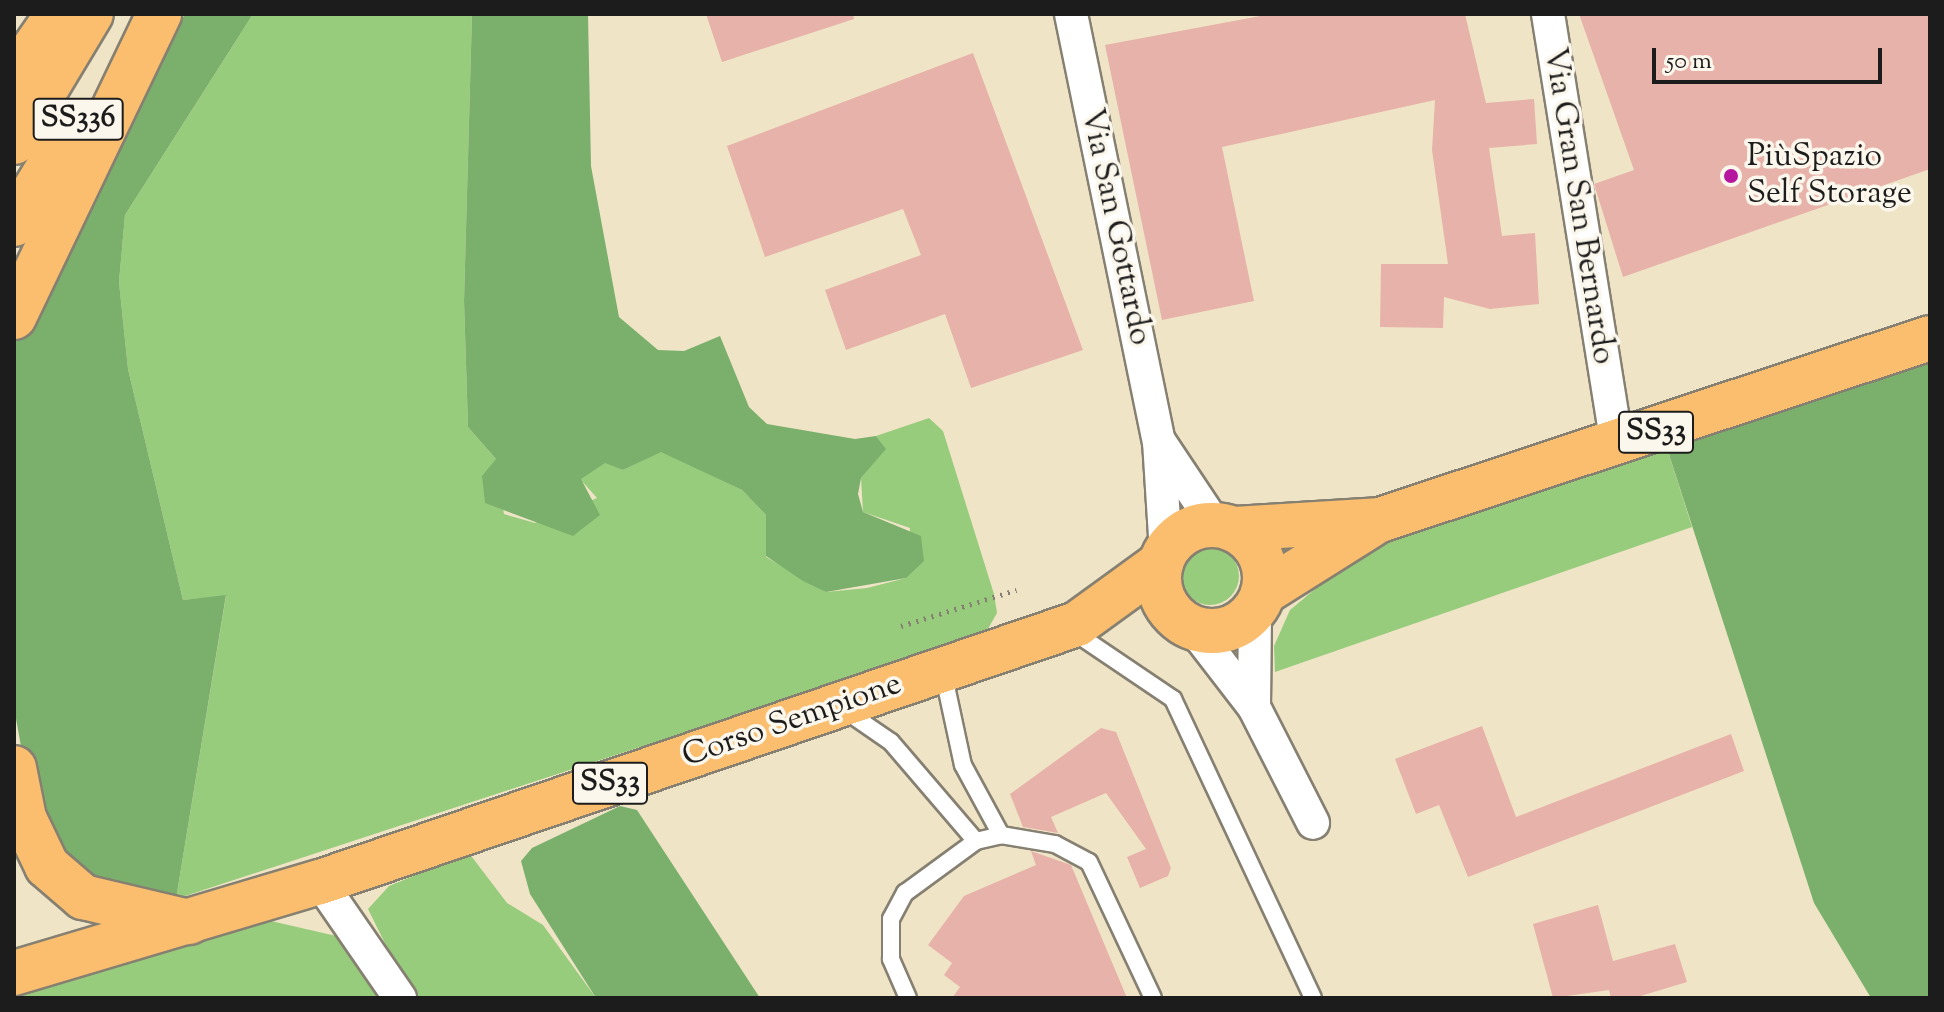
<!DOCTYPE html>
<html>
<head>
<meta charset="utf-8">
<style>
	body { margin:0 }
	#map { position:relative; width:1944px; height:1012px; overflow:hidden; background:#f0e4c7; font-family:"Sorts Mill Goudy",serif }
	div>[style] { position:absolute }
	.green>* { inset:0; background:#98cc7d }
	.round { border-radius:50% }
	.forest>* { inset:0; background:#7ab06c }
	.building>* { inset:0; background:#e7b2a9 }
	.path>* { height:5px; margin-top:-2.5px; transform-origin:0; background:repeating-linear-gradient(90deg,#868072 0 2px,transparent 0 8px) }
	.roads { filter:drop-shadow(2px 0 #868072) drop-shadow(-2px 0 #868072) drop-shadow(0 2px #868072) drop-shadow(0 -2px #868072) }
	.lane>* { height:16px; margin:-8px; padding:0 8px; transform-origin:8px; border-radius:8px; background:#fff }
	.street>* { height:32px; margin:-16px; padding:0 16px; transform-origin:16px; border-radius:16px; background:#fff }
	.primary>* { height:44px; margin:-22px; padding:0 22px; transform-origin:22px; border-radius:22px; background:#fabe6e }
	.primary>.ring { margin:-22px; padding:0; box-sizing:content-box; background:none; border:44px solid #fabe6e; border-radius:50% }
	.highway>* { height:44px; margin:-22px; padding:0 22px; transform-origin:22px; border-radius:22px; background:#fabe6e }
	.dots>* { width:22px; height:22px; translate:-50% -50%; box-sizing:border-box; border:4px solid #fbf7ec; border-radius:50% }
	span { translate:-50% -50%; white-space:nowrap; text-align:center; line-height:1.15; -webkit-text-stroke:7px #fbf7ec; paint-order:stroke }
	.shield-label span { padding:2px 6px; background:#fbf7ec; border:2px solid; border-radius:6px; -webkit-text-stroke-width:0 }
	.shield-label { font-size:30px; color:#1c1c1c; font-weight:700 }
	.poi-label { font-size:32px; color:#1c1c1c }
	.left { translate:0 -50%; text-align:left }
	.street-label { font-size:32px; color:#1c1c1c }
	.frame { position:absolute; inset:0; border:16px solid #1c1c1c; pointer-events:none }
	.scale { position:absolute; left:1652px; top:48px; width:230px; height:36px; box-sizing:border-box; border:4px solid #1c1c1c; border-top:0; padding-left:10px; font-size:24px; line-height:28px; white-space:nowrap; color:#1c1c1c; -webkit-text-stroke:6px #fbf7ec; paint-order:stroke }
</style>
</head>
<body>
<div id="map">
	<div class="green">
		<div style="clip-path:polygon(253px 14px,472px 14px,464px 301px,468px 427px,496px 459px,504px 514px,535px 523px,597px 498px,580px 479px,605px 462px,623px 470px,661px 451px,742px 490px,766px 515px,766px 557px,826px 592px,867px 588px,906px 578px,910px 528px,863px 512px,861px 478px,885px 449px,876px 436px,929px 418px,943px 431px,994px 594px,997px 613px,985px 634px,176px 899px,226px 596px,183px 600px,128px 369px,119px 282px,125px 215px)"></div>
		<div style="clip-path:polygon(1666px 445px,1692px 527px,1275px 672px,1274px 646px,1290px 610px,1363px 549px)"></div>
		<div class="round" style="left:1181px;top:547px;width:58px;height:58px"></div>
		<div style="clip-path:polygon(469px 853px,507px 903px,543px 925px,596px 998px,412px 998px,368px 909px,389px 886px)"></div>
		<div style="clip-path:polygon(271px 921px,345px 938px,384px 998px,14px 998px)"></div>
	</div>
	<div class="forest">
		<div style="clip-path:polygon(185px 14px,253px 14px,125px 215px,119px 282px,128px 369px,183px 600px,226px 595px,176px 899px,73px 873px,34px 817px,14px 708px,14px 340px,101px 154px)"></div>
		<div style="clip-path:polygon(472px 14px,588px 14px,591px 166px,619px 317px,658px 350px,684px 351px,720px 336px,749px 407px,767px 424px,855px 439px,876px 436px,886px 449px,861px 478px,858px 494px,863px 512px,921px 536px,924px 561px,906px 578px,826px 592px,803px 581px,766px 556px,766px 515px,742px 490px,661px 452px,623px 470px,605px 463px,581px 479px,600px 515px,573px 536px,485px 503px,482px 476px,496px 459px,468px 427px,464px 301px)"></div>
		<div style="clip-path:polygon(1930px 353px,1930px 998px,1871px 998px,1814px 903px,1666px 445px)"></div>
		<div style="clip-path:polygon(620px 806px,637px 810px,760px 998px,596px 998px,530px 894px,521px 861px,532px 848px)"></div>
	</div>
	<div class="building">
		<div style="clip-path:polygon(706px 14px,853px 14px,854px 19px,722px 62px)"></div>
		<div style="clip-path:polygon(1271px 14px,1465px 14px,1486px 103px,1534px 99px,1537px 144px,1489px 148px,1502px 236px,1535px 233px,1539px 304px,1490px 309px,1444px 297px,1443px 328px,1380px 327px,1381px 264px,1448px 264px,1432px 150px,1435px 100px,1222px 147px,1254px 301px,1162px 320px,1105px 45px)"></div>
		<div style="clip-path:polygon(1579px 14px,1930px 14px,1930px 169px,1623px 277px,1594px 184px,1634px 170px)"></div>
		<div style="clip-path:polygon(973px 53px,1083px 350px,971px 388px,945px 314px,846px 350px,825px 290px,921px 255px,903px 209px,765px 257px,727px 146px)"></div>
		<div style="clip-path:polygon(1482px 726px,1516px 817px,1731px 734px,1744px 771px,1468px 877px,1439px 805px,1416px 814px,1395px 759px)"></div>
		<div style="clip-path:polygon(1101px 728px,1116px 732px,1171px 868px,1168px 876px,1140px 888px,1127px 857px,1146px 849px,1106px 793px,1051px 817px,1058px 833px,1023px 827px,1010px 794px)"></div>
		<div style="clip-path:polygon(1031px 851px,1071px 865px,1127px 998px,952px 998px,960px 987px,944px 975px,952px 963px,928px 945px,964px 896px,1036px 865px)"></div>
		<div style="clip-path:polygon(1598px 905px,1613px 961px,1675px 944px,1687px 982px,1634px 998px,1611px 998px,1609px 990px,1553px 998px,1533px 924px)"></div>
	</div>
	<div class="path">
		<div style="left:901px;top:626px;width:121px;rotate:-17.4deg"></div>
	</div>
	<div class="roads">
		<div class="lane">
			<div style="left:1071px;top:630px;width:123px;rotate:34.1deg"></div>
			<div style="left:1173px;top:699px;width:330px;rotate:64.9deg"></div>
			<div style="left:943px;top:672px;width:95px;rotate:77.9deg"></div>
			<div style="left:963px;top:765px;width:80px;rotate:61.5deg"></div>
			<div style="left:843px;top:709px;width:58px;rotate:34.5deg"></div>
			<div style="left:891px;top:742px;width:130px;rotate:49.4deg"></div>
			<div style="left:908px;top:998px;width:43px;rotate:-113.6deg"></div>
			<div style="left:891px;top:959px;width:40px;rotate:-90deg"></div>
			<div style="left:891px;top:919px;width:30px;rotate:-62deg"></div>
			<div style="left:905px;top:893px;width:88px;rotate:-36.2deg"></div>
			<div style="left:976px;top:841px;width:26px;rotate:-13deg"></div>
			<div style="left:1001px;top:835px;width:55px;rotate:9.5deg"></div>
			<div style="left:1055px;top:844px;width:38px;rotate:28deg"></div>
			<div style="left:1089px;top:862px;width:150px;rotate:64.8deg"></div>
		</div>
		<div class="street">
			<div style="left:1071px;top:14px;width:436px;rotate:78.4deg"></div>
			<div style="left:1159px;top:441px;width:110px;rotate:86.4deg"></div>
			<div style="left:1548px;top:14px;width:436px;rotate:80.9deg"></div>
			<div style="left:1161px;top:444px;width:97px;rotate:56.3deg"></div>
			<div style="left:1193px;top:628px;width:100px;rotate:52.3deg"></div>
			<div style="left:1254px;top:707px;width:130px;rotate:63deg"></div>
			<div style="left:1254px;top:707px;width:98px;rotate:-89.4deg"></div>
			<div style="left:320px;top:882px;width:141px;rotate:55.4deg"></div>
		</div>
		<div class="primary">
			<div class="ring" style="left:1159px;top:525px;width:62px;height:62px"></div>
			<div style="left:1232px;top:529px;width:148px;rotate:-3.5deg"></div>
			<div style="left:1380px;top:520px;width:579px;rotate:-18.31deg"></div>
			<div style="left:1263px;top:593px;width:128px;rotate:-32.2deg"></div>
			<div style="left:14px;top:973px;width:319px;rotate:-16.6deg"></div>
			<div style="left:320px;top:882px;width:800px;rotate:-18.82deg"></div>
			<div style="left:1077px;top:624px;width:104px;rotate:-36deg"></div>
		</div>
		<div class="highway">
			<div style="left:14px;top:77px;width:77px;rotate:-55.1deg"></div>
			<div style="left:14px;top:142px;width:149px;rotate:-59deg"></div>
			<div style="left:14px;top:224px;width:114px;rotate:-58.7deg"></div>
			<div style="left:14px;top:317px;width:336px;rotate:-64.4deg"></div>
			<div style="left:14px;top:768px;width:51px;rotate:78.7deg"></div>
			<div style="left:24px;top:818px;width:53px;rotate:64.4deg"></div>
			<div style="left:47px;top:866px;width:48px;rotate:40.7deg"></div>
			<div style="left:83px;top:897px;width:109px;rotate:13.3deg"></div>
		</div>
	</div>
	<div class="dots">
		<div style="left:1731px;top:176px;background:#b5179e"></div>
	</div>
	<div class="shield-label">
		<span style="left:78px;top:119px">SS336</span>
		<span style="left:1656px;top:432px">SS33</span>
		<span style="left:610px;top:783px">SS33</span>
	</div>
	<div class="poi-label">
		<span class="left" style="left:1747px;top:176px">PiùSpazio<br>Self Storage</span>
	</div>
	<div class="street-label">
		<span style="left:1578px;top:206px;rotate:81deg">Via Gran San Bernardo</span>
		<span style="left:1115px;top:227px;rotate:78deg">Via San Gottardo</span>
		<span style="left:792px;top:721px;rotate:-19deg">Corso Sempione</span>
	</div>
	<div class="frame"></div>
	<div class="scale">50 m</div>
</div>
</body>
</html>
